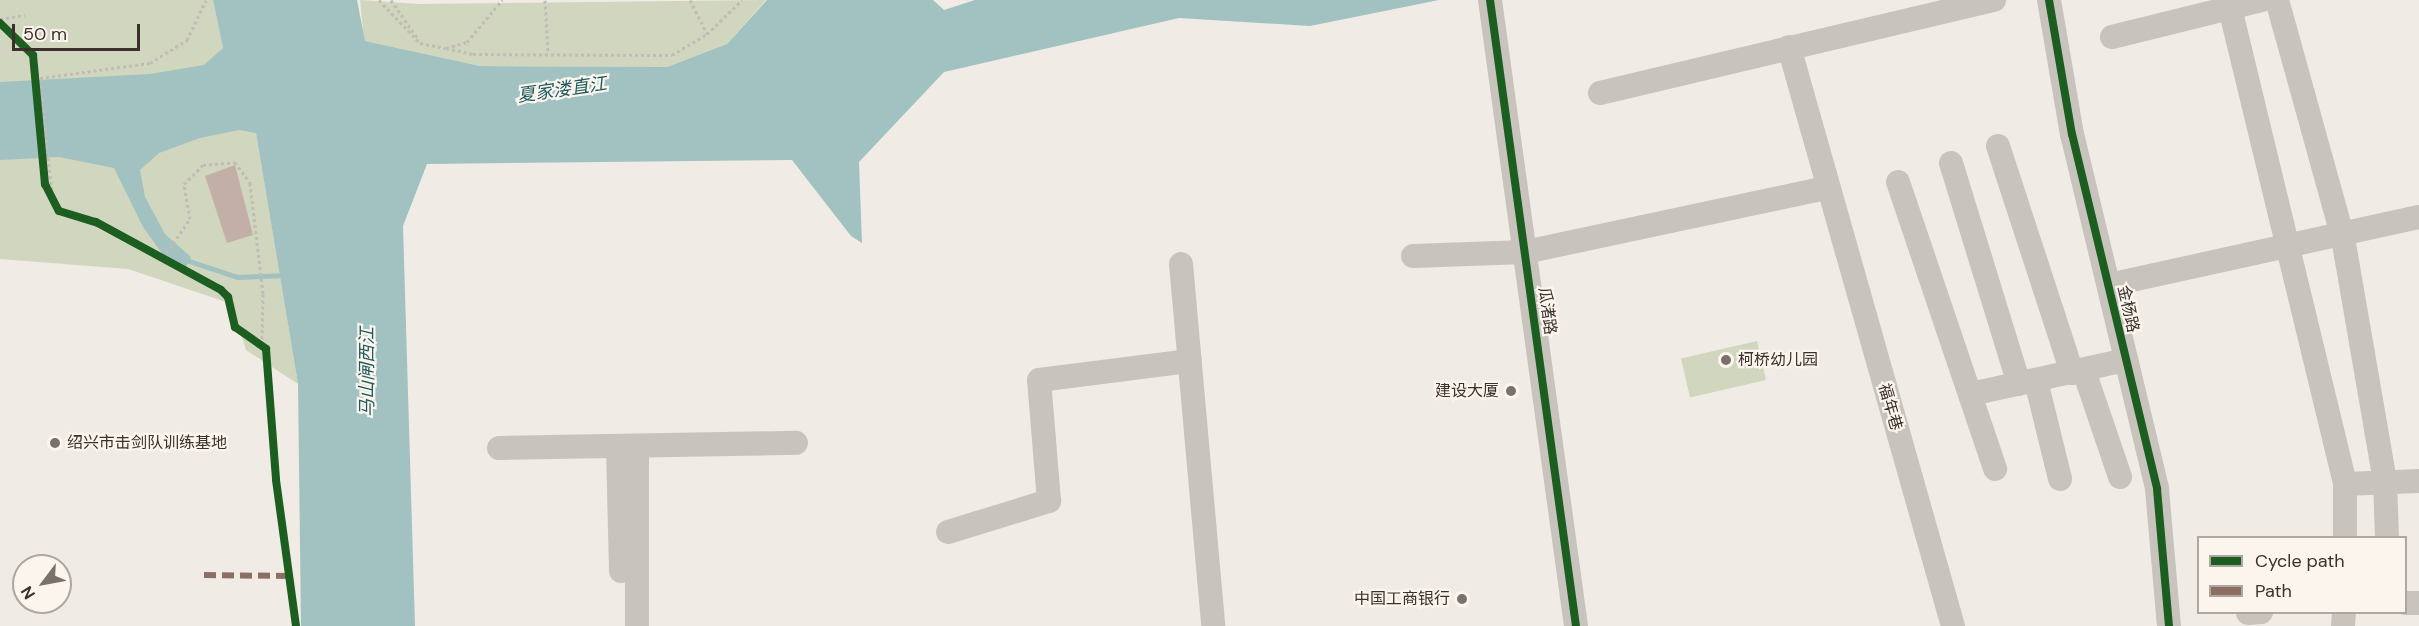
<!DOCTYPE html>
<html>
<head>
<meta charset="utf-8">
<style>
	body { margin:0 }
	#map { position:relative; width:2419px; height:626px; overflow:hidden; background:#f0ebe5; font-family:"DM Sans","Noto Sans SC",sans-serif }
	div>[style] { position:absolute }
	.green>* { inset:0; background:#d1d6bf; transform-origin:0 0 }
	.water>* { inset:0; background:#a1c2c1 }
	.stream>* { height:5px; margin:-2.5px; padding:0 2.5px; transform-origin:2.5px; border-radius:2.5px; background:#a1c2c1 }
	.building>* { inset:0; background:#c3afa7 }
	.path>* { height:3px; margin-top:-1.5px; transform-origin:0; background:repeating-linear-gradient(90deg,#c2bbb6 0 3px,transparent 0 6px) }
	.minor>* { height:24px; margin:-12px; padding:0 12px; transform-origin:12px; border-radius:12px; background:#c9c3be }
	.quiet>* { height:6px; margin-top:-3px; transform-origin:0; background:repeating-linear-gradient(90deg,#8d6e63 0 12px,transparent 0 18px) }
	.cycleway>* { height:8px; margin:-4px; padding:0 4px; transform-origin:4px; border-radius:4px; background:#1b5e20 }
	.dots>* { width:16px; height:16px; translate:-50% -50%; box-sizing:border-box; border:3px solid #fbf5ee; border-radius:50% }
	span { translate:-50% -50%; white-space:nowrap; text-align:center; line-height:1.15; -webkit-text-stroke:4.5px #fbf5ee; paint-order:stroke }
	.street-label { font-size:16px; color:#3b302b }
	.poi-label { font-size:16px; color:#3b302b }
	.left { translate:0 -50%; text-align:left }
	.right { translate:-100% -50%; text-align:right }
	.water-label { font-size:18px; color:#1f5a5e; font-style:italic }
	.legend { position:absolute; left:2197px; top:536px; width:210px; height:78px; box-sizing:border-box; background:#fbf5ee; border:2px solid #aea6a0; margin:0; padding:8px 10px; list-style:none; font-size:18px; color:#3b302b }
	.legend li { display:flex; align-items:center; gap:12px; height:30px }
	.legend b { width:30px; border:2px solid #aea6a0 }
	.north { position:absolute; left:12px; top:554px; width:60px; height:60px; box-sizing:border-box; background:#fbf5ee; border:2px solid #aea6a0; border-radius:50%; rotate:238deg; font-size:16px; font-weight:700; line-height:24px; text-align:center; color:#3b302b }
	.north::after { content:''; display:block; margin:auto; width:21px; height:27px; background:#7a716c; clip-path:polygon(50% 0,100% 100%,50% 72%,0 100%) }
	.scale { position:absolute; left:12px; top:24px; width:128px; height:27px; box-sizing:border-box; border:3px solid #3b302b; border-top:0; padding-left:8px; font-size:18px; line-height:21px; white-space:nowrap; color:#3b302b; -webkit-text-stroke:4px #fbf5ee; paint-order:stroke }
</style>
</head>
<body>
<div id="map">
	<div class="green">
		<div style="clip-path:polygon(0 0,213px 0,223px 48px,256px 133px,298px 384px,246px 350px,232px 304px,128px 269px,0 259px)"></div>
		<div style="clip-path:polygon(360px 0,419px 4px,766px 0,727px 44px,667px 67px,480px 66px,364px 41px)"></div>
		<div style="left:1757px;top:341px;width:40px;height:78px;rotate:77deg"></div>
	</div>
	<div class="water">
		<div style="clip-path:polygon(213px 0,357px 0,365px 41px,480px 66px,667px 67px,727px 44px,767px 0,933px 0,944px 10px,975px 0,1439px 0,1310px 26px,1179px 18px,944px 72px,859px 162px,862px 243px,851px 236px,792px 160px,427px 164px,403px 226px,415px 626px,301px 626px,298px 384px,256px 133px,239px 130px,200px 138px,159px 153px,140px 170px,145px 197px,165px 234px,191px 257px,185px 269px,164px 256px,143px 227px,114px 168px,59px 157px,0 160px,0 82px,150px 74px,204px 65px,223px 48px)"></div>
	</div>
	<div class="stream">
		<div style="left:183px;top:259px;width:57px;rotate:18.4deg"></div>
		<div style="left:237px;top:277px;width:50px;rotate:-2.3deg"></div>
	</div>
	<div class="building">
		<div style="clip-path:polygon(235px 165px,253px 235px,227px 243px,205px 176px)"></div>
	</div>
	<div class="path">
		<div style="left:379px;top:0;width:59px;rotate:46.4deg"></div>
		<div style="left:420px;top:43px;width:26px;rotate:11deg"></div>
		<div style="left:446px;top:48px;width:22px;rotate:-16deg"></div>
		<div style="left:467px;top:42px;width:55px;rotate:-50.2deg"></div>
		<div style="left:391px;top:0;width:47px;rotate:55.3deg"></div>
		<div style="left:545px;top:0;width:51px;rotate:86.6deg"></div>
		<div style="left:690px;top:0;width:38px;rotate:63deg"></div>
		<div style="left:0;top:19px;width:25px;rotate:-9deg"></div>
		<div style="left:446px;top:48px;width:28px;rotate:13deg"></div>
		<div style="left:473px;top:54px;width:199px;rotate:0.3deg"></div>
		<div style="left:672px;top:55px;width:41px;rotate:-31deg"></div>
		<div style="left:707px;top:34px;width:49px;rotate:-44.2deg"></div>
		<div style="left:53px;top:202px;width:125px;rotate:-96deg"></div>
		<div style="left:40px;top:78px;width:111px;rotate:-7.8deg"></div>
		<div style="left:150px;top:63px;width:44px;rotate:-31.9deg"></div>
		<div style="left:187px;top:40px;width:44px;rotate:-64.6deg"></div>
		<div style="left:163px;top:258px;width:47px;rotate:-55.3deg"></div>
		<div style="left:190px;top:219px;width:36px;rotate:-100deg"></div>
		<div style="left:184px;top:184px;width:27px;rotate:-45deg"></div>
		<div style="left:203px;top:165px;width:32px;rotate:-5deg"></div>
		<div style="left:235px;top:162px;width:26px;rotate:54deg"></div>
		<div style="left:250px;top:183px;width:112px;rotate:83.3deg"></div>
		<div style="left:263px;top:294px;width:47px;rotate:91.2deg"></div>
	</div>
	<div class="minor">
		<div style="left:1490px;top:0;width:632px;rotate:82.18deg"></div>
		<div style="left:2049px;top:0;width:136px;rotate:80.3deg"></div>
		<div style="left:2072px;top:134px;width:365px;rotate:76.5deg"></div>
		<div style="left:2157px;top:489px;width:138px;rotate:85deg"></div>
		<div style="left:2277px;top:0;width:247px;rotate:74.5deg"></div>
		<div style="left:2343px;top:238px;width:247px;rotate:80.2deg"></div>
		<div style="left:2385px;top:481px;width:57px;rotate:88deg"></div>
		<div style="left:2230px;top:8px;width:490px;rotate:76.4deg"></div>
		<div style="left:2345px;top:484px;width:54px;rotate:90deg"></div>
		<div style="left:2112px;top:37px;width:154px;rotate:-13.9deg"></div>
		<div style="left:1789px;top:47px;width:602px;rotate:74.19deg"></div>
		<div style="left:1600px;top:93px;width:405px;rotate:-13.3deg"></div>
		<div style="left:1998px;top:146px;width:239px;rotate:71.9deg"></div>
		<div style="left:1951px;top:163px;width:231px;rotate:72.9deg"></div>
		<div style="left:1898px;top:182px;width:303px;rotate:71.3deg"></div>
		<div style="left:1413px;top:256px;width:112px;rotate:-2deg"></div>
		<div style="left:1525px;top:252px;width:309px;rotate:-12deg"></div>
		<div style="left:1181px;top:264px;width:363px;rotate:84.9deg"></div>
		<div style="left:2109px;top:285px;width:317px;rotate:-12.4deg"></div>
		<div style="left:2084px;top:371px;width:112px;rotate:71.2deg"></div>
		<div style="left:2036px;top:381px;width:101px;rotate:76.2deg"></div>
		<div style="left:1971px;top:394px;width:159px;rotate:-12.4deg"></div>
		<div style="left:637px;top:447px;width:179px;rotate:90deg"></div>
		<div style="left:499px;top:448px;width:297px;rotate:-1deg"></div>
		<div style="left:618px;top:448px;width:123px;rotate:88.6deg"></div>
		<div style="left:2345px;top:484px;width:74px;rotate:-2.3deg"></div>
		<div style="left:948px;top:532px;width:106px;rotate:-17.1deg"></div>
		<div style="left:1049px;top:501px;width:121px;rotate:-94.7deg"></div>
		<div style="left:1039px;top:380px;width:152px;rotate:-7.2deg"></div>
		<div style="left:2406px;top:603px;width:13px"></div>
		<div style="left:2248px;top:613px;width:13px;rotate:-4deg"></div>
		<div style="left:2343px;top:626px;width:14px;rotate:-86deg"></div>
	</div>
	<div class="quiet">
		<div style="left:204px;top:575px;width:87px;rotate:0.7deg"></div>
	</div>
	<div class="cycleway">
		<div style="left:1490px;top:0;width:632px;rotate:82.18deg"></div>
		<div style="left:2049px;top:0;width:136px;rotate:80.3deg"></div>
		<div style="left:2072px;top:134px;width:365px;rotate:76.5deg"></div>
		<div style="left:2157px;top:489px;width:138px;rotate:85deg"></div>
		<div style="left:0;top:23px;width:46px;rotate:44.1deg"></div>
		<div style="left:33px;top:55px;width:130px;rotate:84.7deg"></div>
		<div style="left:45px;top:184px;width:30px;rotate:63deg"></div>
		<div style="left:59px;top:211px;width:39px;rotate:17deg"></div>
		<div style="left:96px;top:222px;width:142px;rotate:28.5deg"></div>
		<div style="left:221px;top:290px;width:10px;rotate:45deg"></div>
		<div style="left:228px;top:297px;width:31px;rotate:77deg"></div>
		<div style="left:235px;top:327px;width:38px;rotate:35deg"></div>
		<div style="left:266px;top:349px;width:131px;rotate:85.6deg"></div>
		<div style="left:276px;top:480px;width:147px;rotate:82.2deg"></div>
	</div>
	<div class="dots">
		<div style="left:1726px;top:360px;background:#7a716c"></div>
		<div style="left:1511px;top:391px;background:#7a716c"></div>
		<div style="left:55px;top:443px;background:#7a716c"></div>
		<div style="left:1462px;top:599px;background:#7a716c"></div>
	</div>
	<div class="street-label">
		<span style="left:2128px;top:309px;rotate:77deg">金杨路</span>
		<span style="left:1547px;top:311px;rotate:82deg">瓜渚路</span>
		<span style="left:1890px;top:407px;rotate:74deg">福年巷</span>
	</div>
	<div class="poi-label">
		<span class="left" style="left:1738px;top:360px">柯桥幼儿园</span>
		<span class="right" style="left:1499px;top:391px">建设大厦</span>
		<span class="left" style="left:67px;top:443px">绍兴市击剑队训练基地</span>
		<span class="right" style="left:1450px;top:599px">中国工商银行</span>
	</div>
	<div class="water-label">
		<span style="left:562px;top:90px;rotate:-8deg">夏家溇直江</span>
		<span style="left:367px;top:372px;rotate:-90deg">马山闸西江</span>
	</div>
	<ul class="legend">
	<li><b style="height:8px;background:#1b5e20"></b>Cycle path</li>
	<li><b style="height:8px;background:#8d6e63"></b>Path</li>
	</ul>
	<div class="north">N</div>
	<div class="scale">50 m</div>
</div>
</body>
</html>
